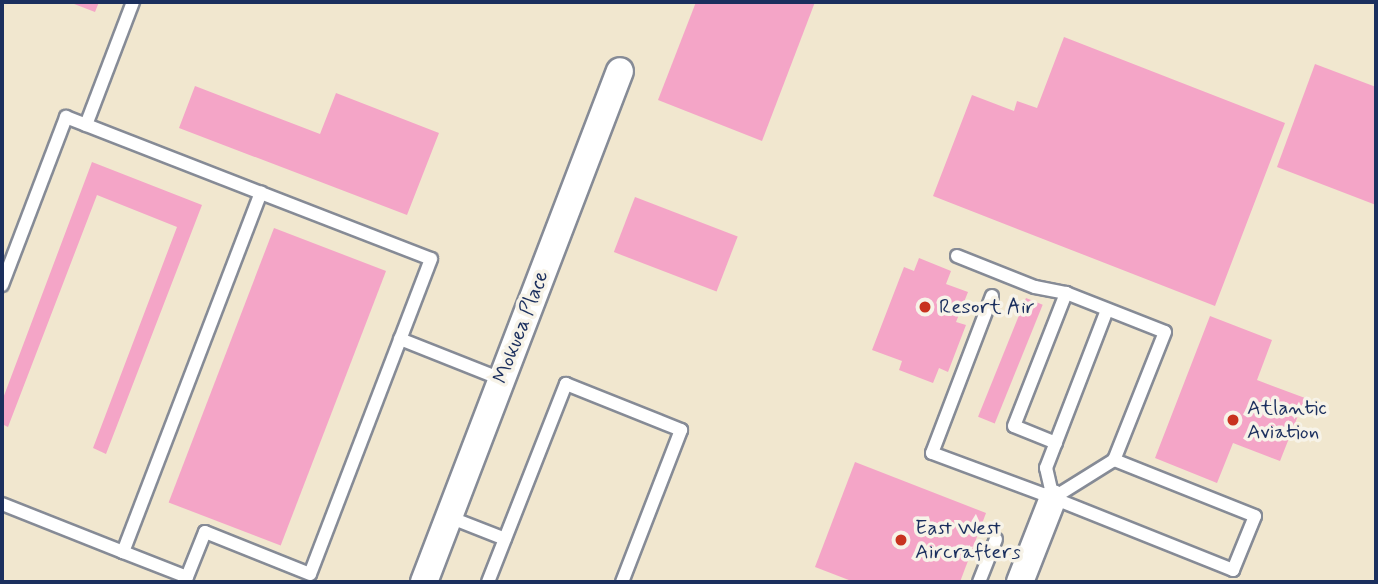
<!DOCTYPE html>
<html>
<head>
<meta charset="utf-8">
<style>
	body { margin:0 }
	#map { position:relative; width:1378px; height:584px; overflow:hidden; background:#f1e7cf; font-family:Mynerve,sans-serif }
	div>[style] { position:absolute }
	.building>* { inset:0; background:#f4a5c7; transform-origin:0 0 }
	.roads { filter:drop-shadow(2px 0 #868b96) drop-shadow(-2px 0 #868b96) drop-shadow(0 2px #868b96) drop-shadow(0 -2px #868b96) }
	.service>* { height:12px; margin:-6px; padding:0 6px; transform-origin:6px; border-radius:6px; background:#fff }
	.minor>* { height:26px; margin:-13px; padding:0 13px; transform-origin:13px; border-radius:13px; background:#fff }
	.dots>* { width:19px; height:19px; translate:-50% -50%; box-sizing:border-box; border:4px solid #f7f3e8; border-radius:50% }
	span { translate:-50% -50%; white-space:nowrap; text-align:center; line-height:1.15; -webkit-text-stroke:7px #f7f3e8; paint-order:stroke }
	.poi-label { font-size:21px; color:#1b2f5e }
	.left { translate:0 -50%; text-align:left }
	.street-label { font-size:21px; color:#1b2f5e }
	.frame { position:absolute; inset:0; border:4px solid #1b2f5e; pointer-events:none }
</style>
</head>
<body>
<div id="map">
	<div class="building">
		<div style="clip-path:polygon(69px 2px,99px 2px,95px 12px)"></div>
		<div style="clip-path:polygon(696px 2px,815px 2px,762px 141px,658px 100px)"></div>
		<div style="clip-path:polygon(1064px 37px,1285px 123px,1215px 306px,933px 196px,972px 95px,1014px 111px,1017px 101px,1037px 108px)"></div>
		<div style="clip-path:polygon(1315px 64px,1376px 87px,1376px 205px,1277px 167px)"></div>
		<div style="clip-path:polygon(195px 86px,320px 134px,336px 93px,439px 133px,407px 215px,179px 128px)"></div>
		<div style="clip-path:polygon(92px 162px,202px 205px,106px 454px,93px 448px,177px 227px,97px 195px,8px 427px,2px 424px,2px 401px)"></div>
		<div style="left:635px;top:197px;width:110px;height:59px;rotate:21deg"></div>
		<div style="left:274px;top:228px;width:120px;height:294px;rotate:21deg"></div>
		<div style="clip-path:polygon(919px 258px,951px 271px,946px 284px,968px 292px,956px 322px,966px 325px,948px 372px,939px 368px,933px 383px,899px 370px,902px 361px,872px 350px,904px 267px,914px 271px)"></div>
		<div style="left:1026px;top:298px;width:18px;height:128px;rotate:22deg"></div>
		<div style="clip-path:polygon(1210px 316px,1272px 340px,1257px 380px,1305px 398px,1280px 461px,1233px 443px,1217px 483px,1155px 458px)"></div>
		<div style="clip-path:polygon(855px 462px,986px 513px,960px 582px,854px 582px,815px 567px)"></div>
	</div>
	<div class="roads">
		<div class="service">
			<div style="left:86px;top:125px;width:132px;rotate:-69.1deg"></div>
			<div style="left:261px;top:193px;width:182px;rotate:21.2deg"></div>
			<div style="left:431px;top:259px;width:337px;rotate:111deg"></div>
			<div style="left:310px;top:574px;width:113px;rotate:-158.2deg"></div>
			<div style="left:205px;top:532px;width:48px;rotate:111.8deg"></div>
			<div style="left:187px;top:577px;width:69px;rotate:-158.7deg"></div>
			<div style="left:123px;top:552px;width:385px;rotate:-69deg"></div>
			<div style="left:957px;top:256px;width:84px;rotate:21.7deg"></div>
			<div style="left:1035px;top:287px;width:32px;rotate:11deg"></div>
			<div style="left:1066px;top:293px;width:106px;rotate:21.5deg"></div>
			<div style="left:1165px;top:332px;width:138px;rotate:111.7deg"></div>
			<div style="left:1114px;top:460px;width:72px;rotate:148.1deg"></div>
			<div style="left:1053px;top:498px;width:194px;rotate:21.8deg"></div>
			<div style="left:1233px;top:570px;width:58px;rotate:-67.8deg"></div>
			<div style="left:1255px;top:516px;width:152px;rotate:-158.3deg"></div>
			<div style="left:2px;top:285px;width:180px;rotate:-69.1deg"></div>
			<div style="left:66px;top:117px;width:209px;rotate:21.3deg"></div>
			<div style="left:992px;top:296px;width:168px;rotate:110.9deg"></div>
			<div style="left:932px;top:453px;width:129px;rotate:20.4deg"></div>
			<div style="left:400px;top:339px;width:109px;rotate:21.6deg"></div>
			<div style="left:1056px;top:443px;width:45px;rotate:-158deg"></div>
			<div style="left:1014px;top:426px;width:143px;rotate:-68.6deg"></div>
			<div style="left:1053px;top:498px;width:31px;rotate:-103deg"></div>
			<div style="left:1046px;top:468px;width:169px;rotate:-68.9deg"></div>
			<div style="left:2px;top:504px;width:130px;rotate:21.6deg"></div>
			<div style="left:449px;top:517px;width:60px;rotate:21.4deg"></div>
			<div style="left:488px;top:582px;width:213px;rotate:-68.5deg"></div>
			<div style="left:566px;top:384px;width:124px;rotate:21.8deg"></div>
			<div style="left:681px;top:430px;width:163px;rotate:111.2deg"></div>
			<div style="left:979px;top:582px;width:46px;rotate:-68.4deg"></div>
		</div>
		<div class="minor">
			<div style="left:424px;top:582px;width:547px;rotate:-69.02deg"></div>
			<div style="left:1020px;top:582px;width:90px;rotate:-68.6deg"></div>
		</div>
	</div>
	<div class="dots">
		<div style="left:925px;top:307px;background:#c8321e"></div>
		<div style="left:1233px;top:420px;background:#c8321e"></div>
		<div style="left:901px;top:540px;background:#c8321e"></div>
	</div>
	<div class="poi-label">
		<span class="left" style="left:939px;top:307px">Resort Air</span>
		<span class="left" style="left:1247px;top:420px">Atlantic<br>Aviation</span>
		<span class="left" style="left:915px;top:540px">East West<br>Aircrafters</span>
	</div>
	<div class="street-label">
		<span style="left:521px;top:327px;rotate:-69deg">Mokuea Place</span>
	</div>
	<div class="frame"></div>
</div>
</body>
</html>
